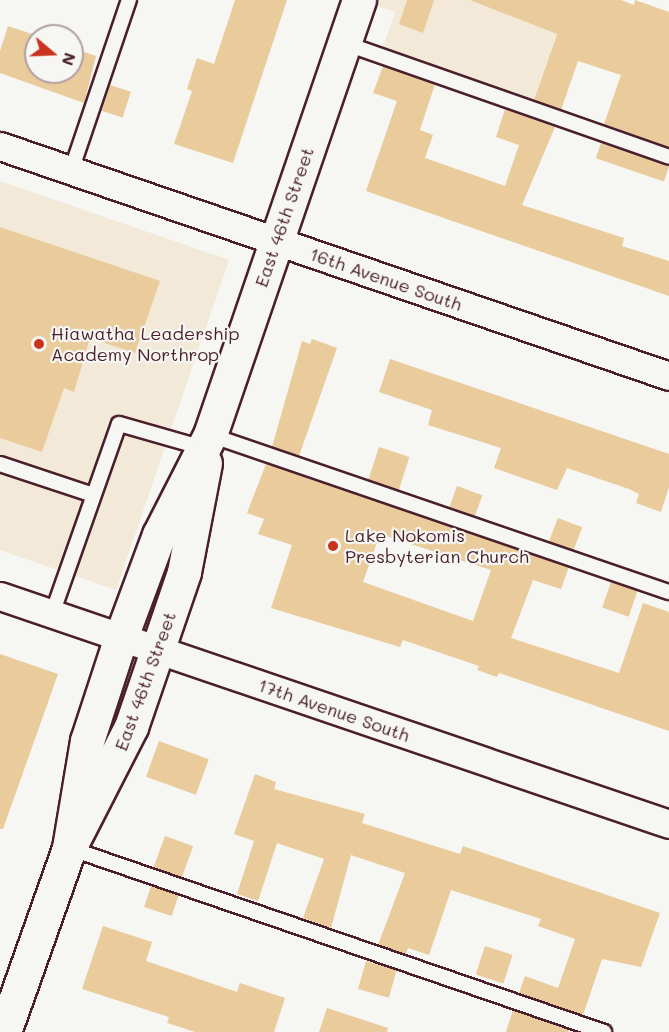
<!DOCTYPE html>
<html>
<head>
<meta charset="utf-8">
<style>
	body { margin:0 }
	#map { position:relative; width:669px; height:1032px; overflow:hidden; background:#f6f6f2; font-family:Mali,sans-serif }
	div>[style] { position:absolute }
	.built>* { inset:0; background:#f2e9d8 }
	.building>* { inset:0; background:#eacb9c; transform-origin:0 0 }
	.roads { filter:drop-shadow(2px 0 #4a1f2b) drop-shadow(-2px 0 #4a1f2b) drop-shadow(0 2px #4a1f2b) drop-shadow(0 -2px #4a1f2b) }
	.lane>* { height:14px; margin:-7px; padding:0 7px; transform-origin:7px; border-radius:7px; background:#f6f6f2 }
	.street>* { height:27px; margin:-13.5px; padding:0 13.5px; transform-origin:13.5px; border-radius:13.5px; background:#f6f6f2 }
	.secondary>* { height:33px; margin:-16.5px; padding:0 16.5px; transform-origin:16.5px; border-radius:16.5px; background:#f6f6f2 }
	.dots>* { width:16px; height:16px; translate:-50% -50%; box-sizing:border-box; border:3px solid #f6f6f2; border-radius:50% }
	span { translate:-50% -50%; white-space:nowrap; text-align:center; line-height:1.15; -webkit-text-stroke:4.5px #f6f6f2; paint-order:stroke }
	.street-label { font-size:18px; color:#4a1f2b }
	.poi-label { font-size:18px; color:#4a1f2b }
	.left { translate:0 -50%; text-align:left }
	.north { position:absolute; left:24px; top:24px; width:60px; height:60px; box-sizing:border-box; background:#f6f6f2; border:2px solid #b1a0a2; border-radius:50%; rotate:109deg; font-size:16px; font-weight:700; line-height:24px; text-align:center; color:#4a1f2b }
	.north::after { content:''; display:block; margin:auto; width:21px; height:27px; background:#c8321e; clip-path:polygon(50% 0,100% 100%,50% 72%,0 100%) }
</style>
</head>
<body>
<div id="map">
	<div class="built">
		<div style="clip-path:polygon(360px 0,568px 0,529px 113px,378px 62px,395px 12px)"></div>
		<div style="clip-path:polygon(0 181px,229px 260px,116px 590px,0 550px)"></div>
	</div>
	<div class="building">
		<div style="clip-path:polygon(235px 0,287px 0,233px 163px,174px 144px,192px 91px,187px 89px,197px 58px,214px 64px)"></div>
		<div style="clip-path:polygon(407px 0,434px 0,423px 33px,399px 24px)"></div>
		<div style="clip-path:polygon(470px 0,621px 0,634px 5px,635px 0,669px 12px,669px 147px,604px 124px,621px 75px,578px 61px,561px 110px,534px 100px,557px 34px)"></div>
		<div style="clip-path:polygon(8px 26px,38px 36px,36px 72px,72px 72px,72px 48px,96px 56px,84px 103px,0 73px,0 51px)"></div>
		<div style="clip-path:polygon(383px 66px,435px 84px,420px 130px,433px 135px,425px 158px,505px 186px,519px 145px,496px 137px,505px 109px,555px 127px,522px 205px,624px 238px,622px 246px,669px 261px,669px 296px,366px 191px,397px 101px,373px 93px)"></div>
		<div style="left:110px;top:85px;width:22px;height:27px;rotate:18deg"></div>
		<div style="left:601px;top:143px;width:72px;height:16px;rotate:19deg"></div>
		<div style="clip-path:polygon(0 227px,160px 281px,135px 353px,90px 338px,74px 392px,64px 388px,42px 452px,0 438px)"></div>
		<div style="clip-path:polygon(312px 339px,337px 348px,299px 456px,272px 447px,302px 341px,310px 344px)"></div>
		<div style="clip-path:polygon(390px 359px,669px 454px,669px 487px,661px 512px,636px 503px,639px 494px,629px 489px,567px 468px,557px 490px,494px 468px,501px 448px,428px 425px,432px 410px,379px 392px)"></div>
		<div style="left:379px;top:447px;width:32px;height:35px;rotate:18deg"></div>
		<div style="clip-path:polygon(evenodd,266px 464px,569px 567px,561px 589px,533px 580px,511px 638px,619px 673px,643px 603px,669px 612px,669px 731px,499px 673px,497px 677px,477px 670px,479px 666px,403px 640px,400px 647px,271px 608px,292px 545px,258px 534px,264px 519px,247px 513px,266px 464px,380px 534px,491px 570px,473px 621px,363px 582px,380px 534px)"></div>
		<div style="left:457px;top:486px;width:27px;height:22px;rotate:20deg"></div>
		<div style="left:558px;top:518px;width:26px;height:25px;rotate:21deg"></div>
		<div style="left:611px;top:582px;width:28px;height:27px;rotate:19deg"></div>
		<div style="clip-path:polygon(0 654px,58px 674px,3px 829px,0 829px)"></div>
		<div style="left:159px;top:741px;width:53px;height:38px;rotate:20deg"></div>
		<div style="clip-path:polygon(255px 774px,276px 782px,274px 789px,365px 814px,362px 823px,460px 854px,463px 846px,660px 913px,641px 967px,602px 959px,583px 1015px,519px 993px,525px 976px,558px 988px,575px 939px,538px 926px,541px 919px,451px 890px,429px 955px,408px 948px,406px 954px,378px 945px,405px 873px,351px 855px,331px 928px,303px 918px,324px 859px,277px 843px,258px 901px,237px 894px,254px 841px,234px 834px)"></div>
		<div style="left:165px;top:836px;width:30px;height:33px;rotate:20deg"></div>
		<div style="left:151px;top:886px;width:29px;height:22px;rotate:18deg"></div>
		<div style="clip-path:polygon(103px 926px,152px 942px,146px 961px,237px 992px,240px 983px,285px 998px,274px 1032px,195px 1032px,167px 1023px,169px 1017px,82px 989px)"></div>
		<div style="left:485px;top:946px;width:29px;height:30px;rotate:18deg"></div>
		<div style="left:366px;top:961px;width:32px;height:29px;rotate:16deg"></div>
		<div style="clip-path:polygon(327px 1008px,388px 1028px,387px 1032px,319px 1032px)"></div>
		<div style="clip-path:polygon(513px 1010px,569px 1030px,568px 1032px,506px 1032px)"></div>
	</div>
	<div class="roads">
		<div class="lane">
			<div style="left:344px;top:43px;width:344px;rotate:19.3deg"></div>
			<div style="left:71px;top:171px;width:181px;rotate:-71.3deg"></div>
			<div style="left:210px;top:435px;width:485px;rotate:18.9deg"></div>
			<div style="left:0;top:464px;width:98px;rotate:18.4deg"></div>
			<div style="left:52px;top:614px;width:201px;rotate:-70.6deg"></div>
			<div style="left:119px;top:424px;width:87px;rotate:15.9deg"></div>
			<div style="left:69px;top:848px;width:566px;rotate:18.98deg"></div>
		</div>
		<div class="street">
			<div style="left:0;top:146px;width:707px;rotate:18.97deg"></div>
			<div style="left:0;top:596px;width:707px;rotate:18.82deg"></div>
		</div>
		<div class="secondary">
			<div style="left:69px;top:848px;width:109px;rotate:-80.5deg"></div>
			<div style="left:87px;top:741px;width:109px;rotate:-71.9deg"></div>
			<div style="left:121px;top:637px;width:109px;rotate:-69.6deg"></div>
			<div style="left:159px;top:535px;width:112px;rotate:-63deg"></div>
			<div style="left:210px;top:435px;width:460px;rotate:-71.1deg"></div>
			<div style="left:4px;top:1032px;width:195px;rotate:-70.5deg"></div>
			<div style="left:69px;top:848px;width:136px;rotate:-62.9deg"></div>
			<div style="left:131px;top:727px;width:164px;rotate:-71.1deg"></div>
			<div style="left:184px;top:572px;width:111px;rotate:-79.1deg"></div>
		</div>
	</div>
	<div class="dots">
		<div style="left:39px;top:344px;background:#c8321e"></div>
		<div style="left:333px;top:546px;background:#c8321e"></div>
	</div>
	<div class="street-label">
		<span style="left:284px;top:217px;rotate:-71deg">East 46th Street</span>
		<span style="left:386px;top:279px;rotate:19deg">16th Avenue South</span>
		<span style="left:145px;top:681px;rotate:-70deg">East 46th Street</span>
		<span style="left:334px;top:710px;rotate:19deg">17th Avenue South</span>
	</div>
	<div class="poi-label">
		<span class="left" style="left:51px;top:344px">Hiawatha Leadership<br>Academy Northrop</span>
		<span class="left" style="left:345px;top:546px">Lake Nokomis<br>Presbyterian Church</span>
	</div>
	<div class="north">N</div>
</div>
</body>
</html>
